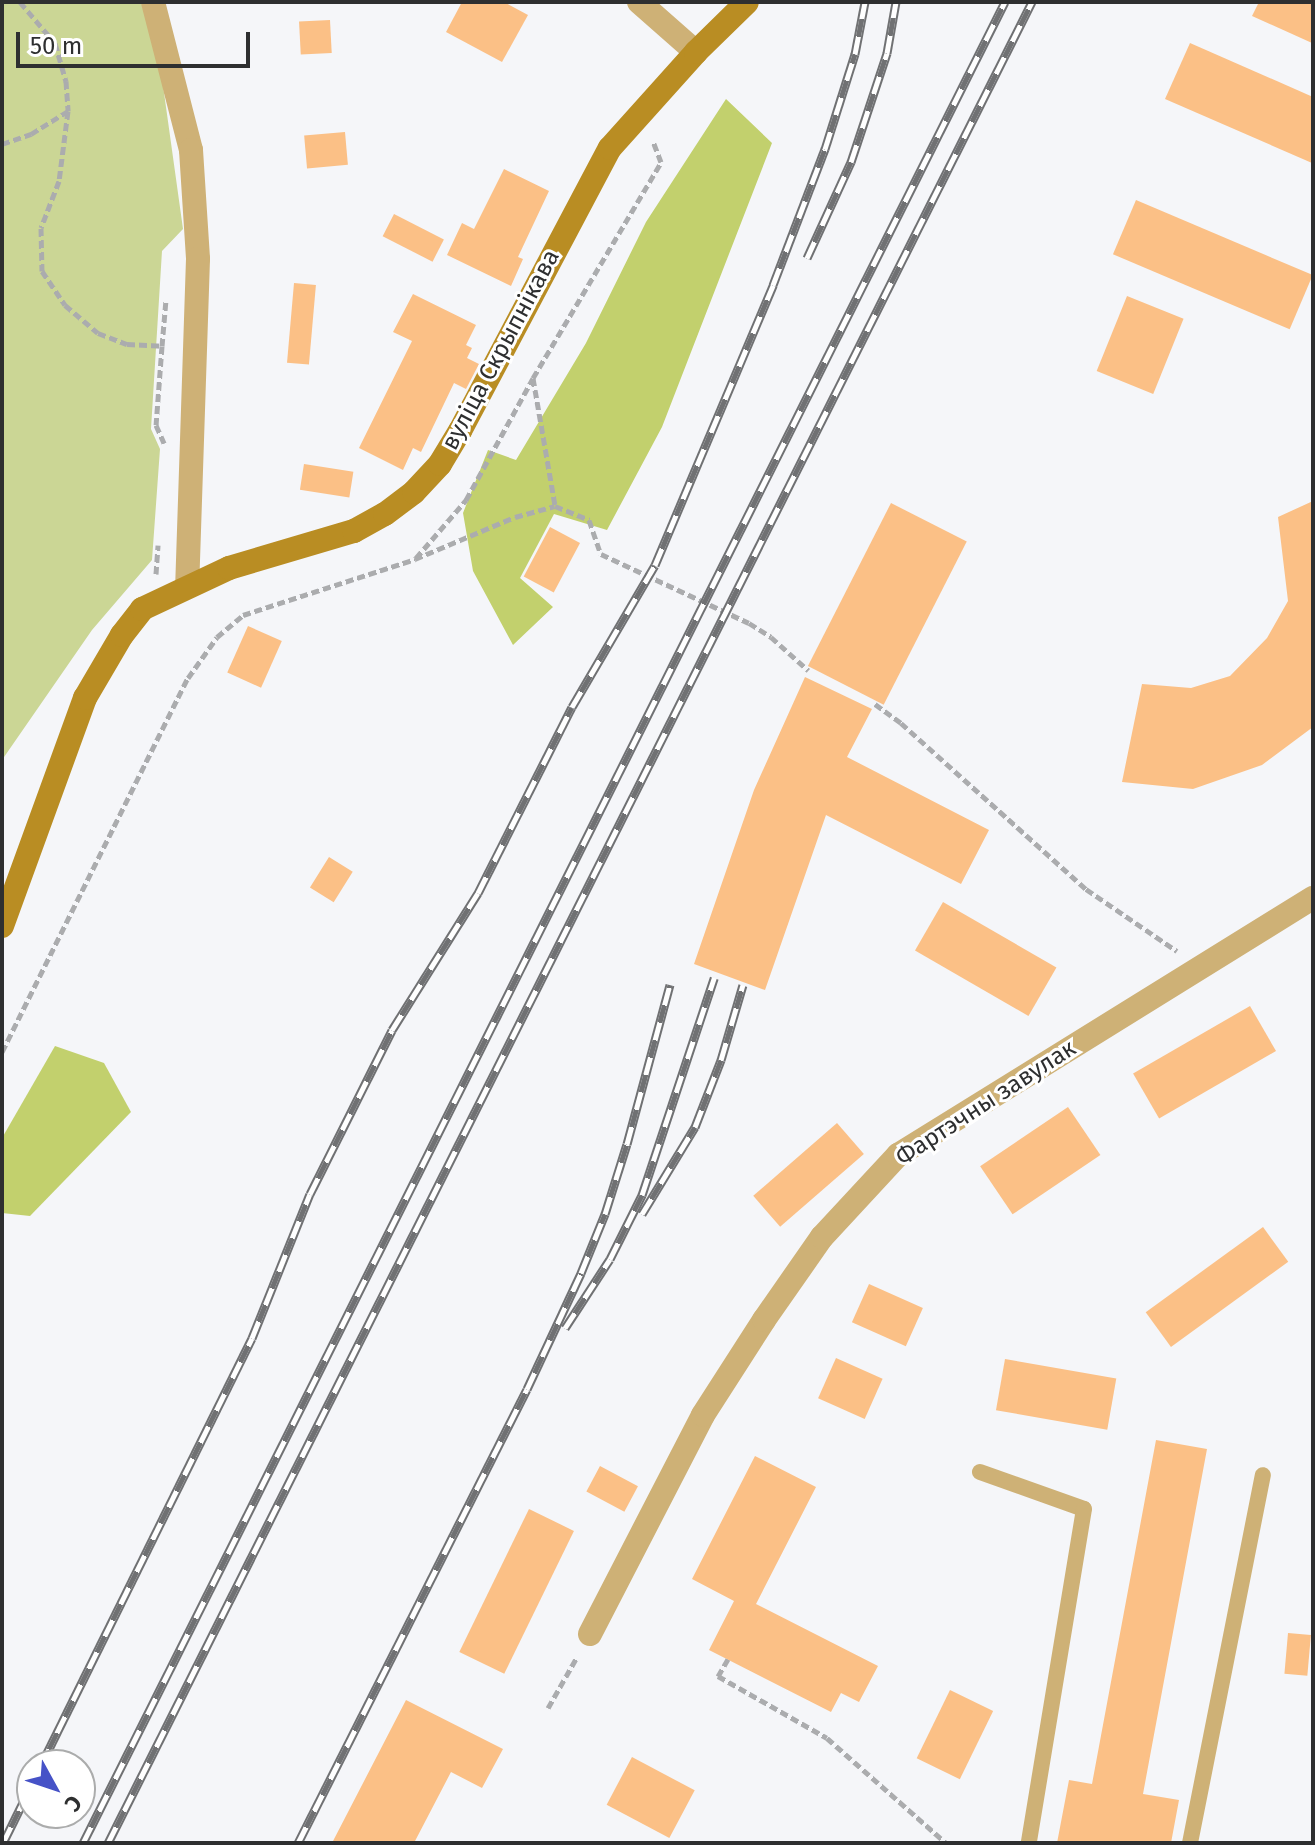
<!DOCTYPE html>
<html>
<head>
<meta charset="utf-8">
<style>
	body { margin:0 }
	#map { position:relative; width:1315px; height:1845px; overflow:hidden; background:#f5f6f9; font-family:"Fira Sans",sans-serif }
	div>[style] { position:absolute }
	.green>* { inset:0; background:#cbd695 }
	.forest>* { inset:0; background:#c2d06d }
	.building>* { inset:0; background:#fbc086; transform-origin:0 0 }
	.path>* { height:5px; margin-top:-2.5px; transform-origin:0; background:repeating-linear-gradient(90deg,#abacae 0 8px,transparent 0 12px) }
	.lane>* { height:16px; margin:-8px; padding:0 8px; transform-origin:8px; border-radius:8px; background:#ceb176 }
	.street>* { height:24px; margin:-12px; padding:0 12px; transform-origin:12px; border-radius:12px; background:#ceb176 }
	.secondary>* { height:24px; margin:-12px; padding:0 12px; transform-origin:12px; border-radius:12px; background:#b98d23 }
	.rail>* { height:9px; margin-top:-4.5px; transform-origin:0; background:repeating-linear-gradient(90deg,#fff 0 18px,#707173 0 36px); box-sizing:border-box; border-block:2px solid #707173 }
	span { translate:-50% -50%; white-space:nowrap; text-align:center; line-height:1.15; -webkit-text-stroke:6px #fff; paint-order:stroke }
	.street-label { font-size:24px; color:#2e2f30 }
	.frame { position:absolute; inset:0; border:4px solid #2e2f30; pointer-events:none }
	.north { position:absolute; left:16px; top:1749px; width:80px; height:80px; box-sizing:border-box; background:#fff; border:2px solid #abacac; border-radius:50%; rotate:130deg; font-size:22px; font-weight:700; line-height:32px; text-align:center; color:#2e2f30 }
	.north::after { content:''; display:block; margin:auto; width:28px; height:36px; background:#4652c7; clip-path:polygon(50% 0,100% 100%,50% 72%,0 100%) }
	.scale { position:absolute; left:16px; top:32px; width:234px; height:36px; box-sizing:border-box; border:4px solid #2e2f30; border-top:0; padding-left:10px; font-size:24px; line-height:28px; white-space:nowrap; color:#2e2f30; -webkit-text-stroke:6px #fff; paint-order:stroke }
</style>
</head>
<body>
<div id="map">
	<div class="green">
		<div style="clip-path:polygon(2px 2px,141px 2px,160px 64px,183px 229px,162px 251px,151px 429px,160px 449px,152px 560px,92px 630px,2px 760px)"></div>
	</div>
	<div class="forest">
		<div style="clip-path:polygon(726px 99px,772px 143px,662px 427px,607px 530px,554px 514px,520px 578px,553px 607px,513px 645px,473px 571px,463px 513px,488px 450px,516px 460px,586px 343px,646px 222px)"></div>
		<div style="clip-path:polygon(55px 1046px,104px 1063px,131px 1112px,30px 1216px,2px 1213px,2px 1138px)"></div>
	</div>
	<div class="building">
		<div style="clip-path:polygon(462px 2px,504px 2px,528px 15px,502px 62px,446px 32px)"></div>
		<div style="clip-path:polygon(1259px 2px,1313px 2px,1312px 43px,1252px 16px)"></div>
		<div style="left:330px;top:20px;width:33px;height:31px;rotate:87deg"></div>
		<div style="clip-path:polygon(1190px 43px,1313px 97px,1312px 163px,1165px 99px)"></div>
		<div style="left:345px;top:132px;width:33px;height:41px;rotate:85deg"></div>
		<div style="clip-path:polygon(504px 169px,549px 191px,518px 257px,523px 259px,511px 286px,447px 255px,462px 223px,474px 229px)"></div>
		<div style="left:1136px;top:200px;width:192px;height:59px;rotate:23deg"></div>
		<div style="left:394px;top:214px;width:56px;height:25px;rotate:27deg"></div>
		<div style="left:294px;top:283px;width:22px;height:80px;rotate:5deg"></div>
		<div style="clip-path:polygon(413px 294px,476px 325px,466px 345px,472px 348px,467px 358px,479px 364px,466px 389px,454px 383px,421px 452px,413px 448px,403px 470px,359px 448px,412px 341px,393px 332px)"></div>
		<div style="left:1127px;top:296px;width:61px;height:81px;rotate:22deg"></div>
		<div style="left:304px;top:464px;width:50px;height:26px;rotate:9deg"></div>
		<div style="clip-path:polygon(1313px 501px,1313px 727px,1262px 765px,1193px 789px,1122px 782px,1142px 684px,1191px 688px,1230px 676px,1267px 638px,1288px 601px,1278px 517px)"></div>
		<div style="left:891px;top:503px;width:85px;height:183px;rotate:27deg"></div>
		<div style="left:550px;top:527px;width:34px;height:56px;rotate:28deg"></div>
		<div style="left:248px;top:626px;width:37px;height:51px;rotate:24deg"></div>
		<div style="clip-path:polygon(805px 677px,872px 709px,847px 757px,989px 830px,961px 884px,826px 815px,765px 990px,694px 964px,754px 790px)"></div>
		<div style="left:329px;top:857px;width:28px;height:36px;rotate:32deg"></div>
		<div style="left:943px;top:902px;width:131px;height:56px;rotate:30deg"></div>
		<div style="left:1250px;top:1006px;width:52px;height:135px;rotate:60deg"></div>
		<div style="left:1068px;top:1107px;width:58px;height:106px;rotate:56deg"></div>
		<div style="left:837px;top:1123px;width:41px;height:111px;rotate:49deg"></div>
		<div style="left:1263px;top:1227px;width:43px;height:145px;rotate:54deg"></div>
		<div style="left:869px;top:1284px;width:59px;height:42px;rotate:24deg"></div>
		<div style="left:836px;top:1358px;width:51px;height:44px;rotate:24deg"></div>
		<div style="left:1005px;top:1359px;width:113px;height:52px;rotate:10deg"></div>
		<div style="clip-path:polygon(1156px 1440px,1207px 1449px,1143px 1794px,1179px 1800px,1171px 1843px,1057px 1843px,1069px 1780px,1092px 1784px)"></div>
		<div style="clip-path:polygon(755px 1456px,816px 1487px,756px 1604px,878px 1666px,859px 1702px,841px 1693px,831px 1712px,709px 1650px,734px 1601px,692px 1579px)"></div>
		<div style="left:600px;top:1466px;width:43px;height:29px;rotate:28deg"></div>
		<div style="left:529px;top:1509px;width:50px;height:159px;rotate:26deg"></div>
		<div style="left:1288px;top:1633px;width:23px;height:41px;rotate:5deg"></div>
		<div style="left:950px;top:1690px;width:48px;height:76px;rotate:26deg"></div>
		<div style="clip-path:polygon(406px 1700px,503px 1749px,482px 1788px,451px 1772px,414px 1843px,332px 1843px)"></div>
		<div style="left:632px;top:1757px;width:71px;height:54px;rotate:28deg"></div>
	</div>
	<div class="path">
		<div style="left:20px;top:2px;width:54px;rotate:49.5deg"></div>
		<div style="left:55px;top:43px;width:40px;rotate:74deg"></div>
		<div style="left:66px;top:81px;width:30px;rotate:86deg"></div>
		<div style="left:68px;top:111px;width:71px;rotate:97.3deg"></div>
		<div style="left:59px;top:181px;width:50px;rotate:111deg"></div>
		<div style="left:41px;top:228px;width:43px;rotate:88.7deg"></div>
		<div style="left:42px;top:271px;width:41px;rotate:55.9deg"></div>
		<div style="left:65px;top:305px;width:43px;rotate:40.3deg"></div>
		<div style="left:98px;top:333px;width:31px;rotate:21deg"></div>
		<div style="left:127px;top:344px;width:35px;rotate:3deg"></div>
		<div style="left:162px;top:346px;width:79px;rotate:94.3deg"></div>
		<div style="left:156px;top:425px;width:20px;rotate:66deg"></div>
		<div style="left:2px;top:144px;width:31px;rotate:-19deg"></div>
		<div style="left:31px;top:134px;width:44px;rotate:-31.9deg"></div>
		<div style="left:162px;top:346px;width:47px;rotate:-85.1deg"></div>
		<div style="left:533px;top:378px;width:130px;rotate:80.2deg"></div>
		<div style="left:416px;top:558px;width:77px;rotate:-49.2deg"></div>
		<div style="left:466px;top:500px;width:139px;rotate:-61.2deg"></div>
		<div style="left:533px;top:378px;width:251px;rotate:-59.3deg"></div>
		<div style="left:661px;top:162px;width:22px;rotate:-111deg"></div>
		<div style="left:156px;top:574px;width:29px;rotate:-86deg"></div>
		<div style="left:875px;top:704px;width:32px;rotate:36deg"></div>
		<div style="left:901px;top:723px;width:249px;rotate:41.9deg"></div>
		<div style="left:1086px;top:889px;width:110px;rotate:34.3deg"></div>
		<div style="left:2px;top:1052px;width:418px;rotate:-63.6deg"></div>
		<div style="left:188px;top:678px;width:50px;rotate:-54.7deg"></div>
		<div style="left:217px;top:637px;width:34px;rotate:-40deg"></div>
		<div style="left:243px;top:615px;width:181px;rotate:-18deg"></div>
		<div style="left:415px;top:559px;width:108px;rotate:-22.8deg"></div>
		<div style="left:515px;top:517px;width:41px;rotate:-15.4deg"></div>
		<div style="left:555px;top:506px;width:37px;rotate:22deg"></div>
		<div style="left:589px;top:520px;width:36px;rotate:71deg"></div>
		<div style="left:601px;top:554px;width:163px;rotate:25deg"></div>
		<div style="left:749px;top:623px;width:26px;rotate:32deg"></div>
		<div style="left:771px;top:637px;width:50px;rotate:41.7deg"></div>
		<div style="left:728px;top:1659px;width:20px;rotate:120deg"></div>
		<div style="left:718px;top:1676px;width:125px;rotate:29.6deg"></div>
		<div style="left:827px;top:1738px;width:159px;rotate:41.4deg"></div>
		<div style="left:548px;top:1708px;width:59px;rotate:-60.4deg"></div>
	</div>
	<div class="lane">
		<div style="left:980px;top:1472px;width:110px;rotate:19.6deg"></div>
		<div style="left:1084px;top:1509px;width:338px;rotate:99.4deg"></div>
		<div style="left:1190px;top:1843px;width:375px;rotate:-78.8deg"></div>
	</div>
	<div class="street">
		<div style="left:153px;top:2px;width:153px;rotate:75.6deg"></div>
		<div style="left:191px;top:150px;width:109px;rotate:86.3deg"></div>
		<div style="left:198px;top:259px;width:326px;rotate:91.9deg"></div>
		<div style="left:639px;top:2px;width:76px;rotate:41.3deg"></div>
		<div style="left:590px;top:1634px;width:246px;rotate:-62.7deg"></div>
		<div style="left:703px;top:1415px;width:113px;rotate:-57.3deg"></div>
		<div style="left:764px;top:1320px;width:101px;rotate:-55.1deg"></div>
		<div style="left:822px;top:1237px;width:112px;rotate:-47.2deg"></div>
		<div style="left:898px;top:1155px;width:488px;rotate:-31.8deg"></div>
	</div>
	<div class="secondary">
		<div style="left:2px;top:926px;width:243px;rotate:-70deg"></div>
		<div style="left:85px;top:698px;width:73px;rotate:-59.6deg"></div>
		<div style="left:122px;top:635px;width:33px;rotate:-52deg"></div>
		<div style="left:142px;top:609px;width:96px;rotate:-25.2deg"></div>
		<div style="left:229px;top:568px;width:130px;rotate:-16.5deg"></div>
		<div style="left:354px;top:531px;width:35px;rotate:-29deg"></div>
		<div style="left:385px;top:514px;width:36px;rotate:-37deg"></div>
		<div style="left:414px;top:492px;width:38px;rotate:-47deg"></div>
		<div style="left:440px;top:464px;width:39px;rotate:-59deg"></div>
		<div style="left:460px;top:431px;width:320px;rotate:-62.1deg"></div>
		<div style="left:610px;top:148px;width:129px;rotate:-48.1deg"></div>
		<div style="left:696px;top:52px;width:71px;rotate:-44.4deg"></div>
	</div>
	<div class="rail">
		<div style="left:807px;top:258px;width:106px;rotate:-65.4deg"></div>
		<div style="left:851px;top:162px;width:115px;rotate:-71.7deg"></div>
		<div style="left:887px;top:53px;width:52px;rotate:-80deg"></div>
		<div style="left:642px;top:1214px;width:102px;rotate:-58.7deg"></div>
		<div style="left:695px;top:1127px;width:72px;rotate:-68.8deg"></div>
		<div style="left:721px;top:1060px;width:78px;rotate:-73.7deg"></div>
		<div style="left:565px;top:1328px;width:82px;rotate:-56.9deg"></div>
		<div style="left:610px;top:1259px;width:72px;rotate:-63.4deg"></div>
		<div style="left:642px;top:1195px;width:229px;rotate:-71.6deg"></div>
		<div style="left:41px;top:1765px;width:476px;rotate:-63.7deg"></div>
		<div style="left:252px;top:1338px;width:155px;rotate:-68.1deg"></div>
		<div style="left:310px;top:1194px;width:183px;rotate:-63.4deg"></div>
		<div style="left:392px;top:1030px;width:162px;rotate:-57.9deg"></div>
		<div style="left:478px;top:893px;width:208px;rotate:-63.2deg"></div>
		<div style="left:572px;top:707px;width:164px;rotate:-59.7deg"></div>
		<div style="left:655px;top:565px;width:304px;rotate:-67.1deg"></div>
		<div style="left:773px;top:285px;width:146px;rotate:-69.1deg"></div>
		<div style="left:825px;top:149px;width:100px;rotate:-72.5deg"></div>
		<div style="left:855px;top:54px;width:53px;rotate:-79.1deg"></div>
		<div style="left:3px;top:1843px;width:66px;rotate:-63.8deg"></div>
		<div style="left:83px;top:1843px;width:2059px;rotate:-63.4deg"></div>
		<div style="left:108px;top:1843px;width:2060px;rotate:-63.35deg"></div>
		<div style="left:298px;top:1843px;width:508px;rotate:-63.23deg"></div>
		<div style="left:527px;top:1389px;width:128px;rotate:-65deg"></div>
		<div style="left:581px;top:1273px;width:64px;rotate:-67.9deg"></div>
		<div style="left:605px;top:1214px;width:73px;rotate:-72.6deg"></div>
		<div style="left:627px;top:1144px;width:165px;rotate:-74.9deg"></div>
	</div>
	<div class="street-label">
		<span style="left:501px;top:350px;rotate:-62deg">вуліца Скрыпнікава</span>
		<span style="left:986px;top:1103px;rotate:-33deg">Фартэчны завулак</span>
	</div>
	<div class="frame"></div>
	<div class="north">С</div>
	<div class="scale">50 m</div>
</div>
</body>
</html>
